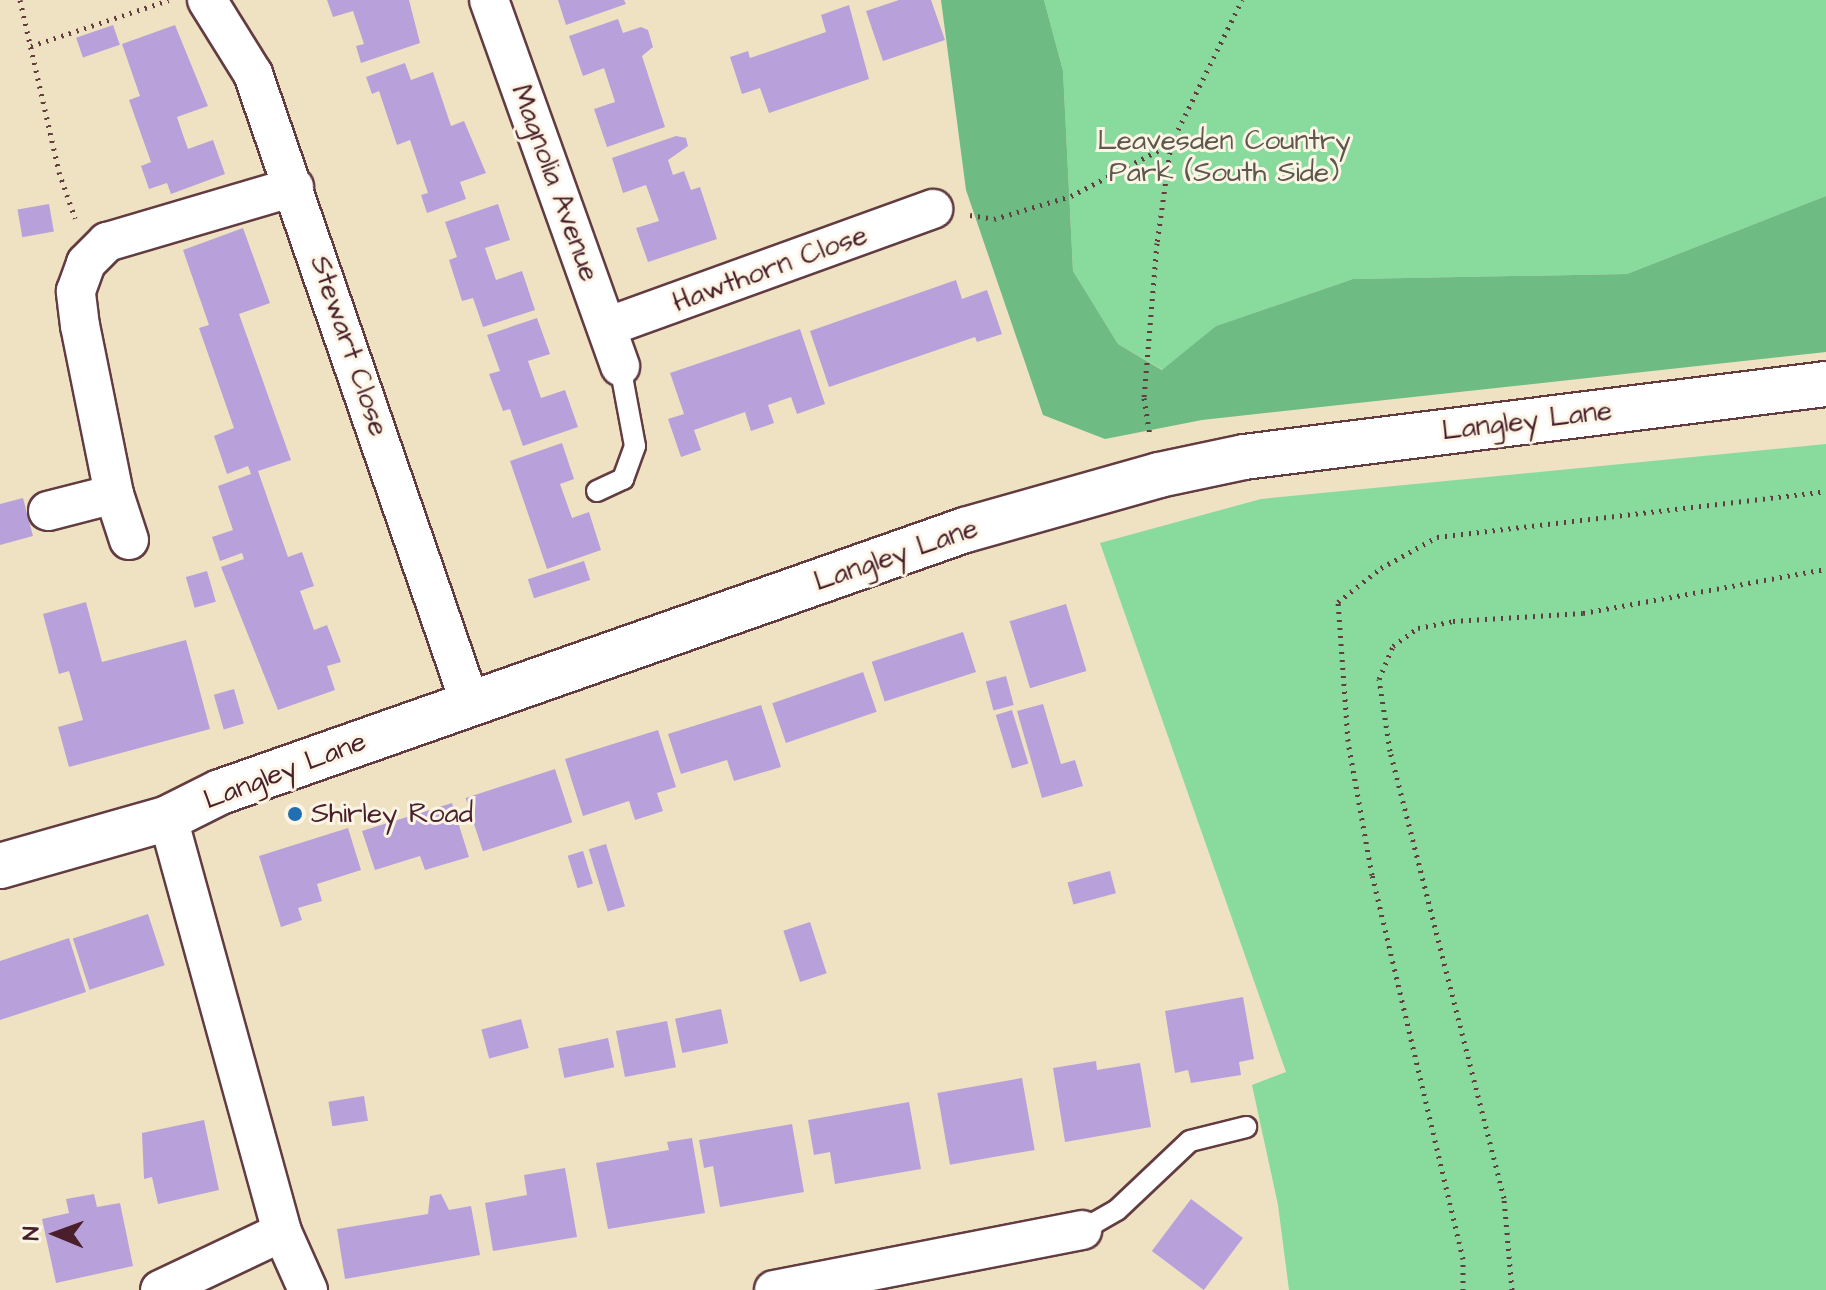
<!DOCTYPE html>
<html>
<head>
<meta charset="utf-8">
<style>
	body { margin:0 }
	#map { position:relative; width:1826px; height:1290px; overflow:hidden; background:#eee2c2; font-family:"Architects Daughter",sans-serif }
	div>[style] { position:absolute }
	.green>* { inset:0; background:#88db9d }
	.forest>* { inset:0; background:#6ebb84 }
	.building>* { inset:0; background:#b8a1db; transform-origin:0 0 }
	.path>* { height:5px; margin-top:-2.5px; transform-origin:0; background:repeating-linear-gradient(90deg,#633c42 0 2px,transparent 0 8px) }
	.roads { filter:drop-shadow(2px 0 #633c42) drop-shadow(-2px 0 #633c42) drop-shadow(0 2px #633c42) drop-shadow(0 -2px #633c42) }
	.service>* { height:20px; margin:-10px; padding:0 10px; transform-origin:10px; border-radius:10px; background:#fff }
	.minor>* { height:38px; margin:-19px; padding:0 19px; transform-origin:19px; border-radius:19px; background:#fff }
	.tertiary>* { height:44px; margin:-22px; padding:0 22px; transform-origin:22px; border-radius:22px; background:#fff }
	.dots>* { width:22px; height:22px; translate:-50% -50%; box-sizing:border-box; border:4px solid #fcf5e5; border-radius:50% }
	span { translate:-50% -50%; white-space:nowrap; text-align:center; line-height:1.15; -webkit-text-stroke:6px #fcf5e5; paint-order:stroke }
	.park-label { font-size:28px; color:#5d574d }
	.street-label { font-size:28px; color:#4a1f2b }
	.poi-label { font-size:28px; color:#4a1f2b }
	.left { translate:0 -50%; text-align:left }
	.north { position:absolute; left:16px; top:1194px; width:80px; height:80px; -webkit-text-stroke:6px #fcf5e5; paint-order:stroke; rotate:271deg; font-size:22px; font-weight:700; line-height:32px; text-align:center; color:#4a1f2b }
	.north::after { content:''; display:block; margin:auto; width:28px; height:36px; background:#4a1f2b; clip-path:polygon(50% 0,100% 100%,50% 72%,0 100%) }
</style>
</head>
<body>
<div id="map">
	<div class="green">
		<div style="clip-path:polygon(1044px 0,1826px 0,1826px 196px,1627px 274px,1353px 279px,1216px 326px,1163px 370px,1118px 344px,1073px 271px,1063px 71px)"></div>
		<div style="clip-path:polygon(1826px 444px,1826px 1290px,1289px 1290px,1278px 1205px,1252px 1085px,1286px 1072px,1100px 543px,1261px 499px)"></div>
	</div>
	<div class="forest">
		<div style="clip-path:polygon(941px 0,1044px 0,1063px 71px,1073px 271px,1118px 344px,1162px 370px,1216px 326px,1353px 279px,1627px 274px,1826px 196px,1826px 352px,1202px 420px,1105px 439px,1043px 415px,966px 190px)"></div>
	</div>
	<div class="building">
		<div style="clip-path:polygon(327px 0,409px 0,420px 43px,361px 63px,356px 46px,364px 44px,353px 11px,333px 17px)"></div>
		<div style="clip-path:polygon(558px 0,624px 0,626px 4px,566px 25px)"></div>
		<div style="clip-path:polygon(899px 0,931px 0,945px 40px,883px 61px,866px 11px)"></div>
		<div style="clip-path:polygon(849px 5px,869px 79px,769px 113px,760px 88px,742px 94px,730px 57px,748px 51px,750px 58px,826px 32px,821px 15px)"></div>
		<div style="clip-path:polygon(618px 19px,623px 33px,641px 27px,648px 30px,653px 47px,642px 56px,665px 127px,607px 147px,594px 109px,615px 102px,604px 68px,583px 76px,569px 36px)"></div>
		<div style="left:113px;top:25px;width:21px;height:39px;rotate:71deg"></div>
		<div style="clip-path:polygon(175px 25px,208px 106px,177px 117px,183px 135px,188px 149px,213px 140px,225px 174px,171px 194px,167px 183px,149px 189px,141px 166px,151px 162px,129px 100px,140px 96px,122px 44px)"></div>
		<div style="clip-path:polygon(405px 63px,411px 80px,433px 72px,451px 126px,464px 121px,486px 173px,460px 182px,466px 199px,427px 213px,421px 195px,428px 193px,410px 140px,397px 145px,379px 91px,372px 94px,366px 77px)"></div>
		<div style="clip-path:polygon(676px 136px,686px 138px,688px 146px,668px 160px,673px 175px,684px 171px,691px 190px,700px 187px,717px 239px,648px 262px,636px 228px,659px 221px,646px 185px,623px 193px,612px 158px)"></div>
		<div style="left:49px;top:204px;width:28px;height:32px;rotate:80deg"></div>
		<div style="clip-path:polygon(498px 204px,510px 240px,485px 248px,496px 280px,522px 271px,535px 310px,483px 327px,473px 298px,462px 301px,449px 260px,457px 257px,445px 222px)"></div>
		<div style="clip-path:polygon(243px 228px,270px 303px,239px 314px,291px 460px,258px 471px,288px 557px,302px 552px,314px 586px,300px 591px,314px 630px,327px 625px,341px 662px,327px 666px,335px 690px,278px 710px,221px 567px,244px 559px,242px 553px,220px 561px,212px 537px,233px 530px,218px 486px,251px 474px,248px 466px,227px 474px,214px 436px,234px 428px,199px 328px,209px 325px,183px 250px)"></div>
		<div style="clip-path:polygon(956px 280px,962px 299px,987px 290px,1002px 334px,977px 342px,975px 337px,829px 387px,810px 331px)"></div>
		<div style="clip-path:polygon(537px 318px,550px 354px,528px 361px,541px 398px,565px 390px,578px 427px,523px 446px,510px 409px,503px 411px,489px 374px,500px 371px,487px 335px)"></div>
		<div style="clip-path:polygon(800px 329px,825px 404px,797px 414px,791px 397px,768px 405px,774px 423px,751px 431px,745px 412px,694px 430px,701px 450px,681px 457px,668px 419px,684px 414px,670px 373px)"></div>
		<div style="clip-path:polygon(562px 443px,574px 479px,560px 484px,572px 518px,589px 512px,601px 550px,547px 569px,510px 461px)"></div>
		<div style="clip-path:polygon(23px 498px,33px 536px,0 545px,0 504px)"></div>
		<div style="left:584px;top:561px;width:20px;height:59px;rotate:72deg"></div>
		<div style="left:207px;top:571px;width:32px;height:22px;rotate:74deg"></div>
		<div style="clip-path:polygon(86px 602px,102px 662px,186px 640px,210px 729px,69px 767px,58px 727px,83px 720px,69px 671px,59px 674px,43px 614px)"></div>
		<div style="left:1066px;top:604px;width:70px;height:59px;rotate:73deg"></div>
		<div style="left:963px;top:632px;width:42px;height:96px;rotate:72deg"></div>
		<div style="left:863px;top:672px;width:42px;height:96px;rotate:71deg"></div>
		<div style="left:1006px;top:676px;width:30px;height:21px;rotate:75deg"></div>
		<div style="left:234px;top:689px;width:36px;height:21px;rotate:74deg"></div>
		<div style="clip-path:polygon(1043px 704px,1061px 764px,1075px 760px,1083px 786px,1042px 798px,1017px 711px)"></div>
		<div style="clip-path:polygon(761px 705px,781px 767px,734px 781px,727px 760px,681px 774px,668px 734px)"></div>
		<div style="left:1012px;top:710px;width:56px;height:17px;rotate:73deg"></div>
		<div style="clip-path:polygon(658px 730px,676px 787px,657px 793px,663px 811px,635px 820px,629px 801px,583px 816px,565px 759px)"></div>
		<div style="left:555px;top:769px;width:56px;height:94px;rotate:72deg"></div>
		<div style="clip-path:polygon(452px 803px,469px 857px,425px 870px,420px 856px,375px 870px,362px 831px)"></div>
		<div style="clip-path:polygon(348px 828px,361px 870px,317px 884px,322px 901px,298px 908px,302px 920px,281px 927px,259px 856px)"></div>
		<div style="left:606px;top:844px;width:65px;height:18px;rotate:73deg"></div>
		<div style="left:583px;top:851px;width:34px;height:16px;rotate:73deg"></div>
		<div style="left:1110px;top:871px;width:23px;height:44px;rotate:75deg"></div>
		<div style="left:148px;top:914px;width:54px;height:79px;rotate:72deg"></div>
		<div style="left:810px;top:922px;width:54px;height:28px;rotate:72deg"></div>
		<div style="clip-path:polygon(69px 938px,86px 992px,0 1020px,0 961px)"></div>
		<div style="clip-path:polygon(1243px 997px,1254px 1059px,1239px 1062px,1241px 1075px,1191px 1083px,1188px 1070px,1175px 1073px,1165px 1011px)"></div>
		<div style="left:721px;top:1009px;width:35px;height:47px;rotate:78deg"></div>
		<div style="left:521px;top:1019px;width:30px;height:41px;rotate:75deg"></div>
		<div style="left:667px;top:1021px;width:47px;height:52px;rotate:79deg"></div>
		<div style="left:608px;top:1038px;width:30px;height:51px;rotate:78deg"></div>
		<div style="clip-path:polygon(1096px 1061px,1097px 1070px,1140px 1063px,1151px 1127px,1065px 1142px,1053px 1068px)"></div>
		<div style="left:1022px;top:1078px;width:73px;height:86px;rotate:80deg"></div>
		<div style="left:364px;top:1096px;width:25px;height:36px;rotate:81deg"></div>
		<div style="clip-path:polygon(909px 1102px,921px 1169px,835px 1184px,830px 1152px,814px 1155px,808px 1120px)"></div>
		<div style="clip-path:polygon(204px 1120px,219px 1190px,158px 1204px,152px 1177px,144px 1179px,142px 1133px)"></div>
		<div style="clip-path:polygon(792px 1124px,804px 1192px,720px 1207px,713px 1166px,704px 1168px,699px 1140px)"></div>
		<div style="clip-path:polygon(692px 1138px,705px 1213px,608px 1229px,596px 1163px,669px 1150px,667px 1142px)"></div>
		<div style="clip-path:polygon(565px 1168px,577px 1237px,493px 1251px,485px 1203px,527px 1195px,524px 1175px)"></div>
		<div style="clip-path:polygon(94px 1194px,97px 1207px,120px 1203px,133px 1266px,56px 1283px,42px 1219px,69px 1213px,66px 1199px)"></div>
		<div style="clip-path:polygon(441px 1194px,449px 1210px,471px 1206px,480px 1255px,345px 1279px,337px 1229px,428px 1214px,430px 1196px)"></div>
		<div style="left:1191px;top:1199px;width:65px;height:65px;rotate:37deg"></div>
	</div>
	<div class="path">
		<div style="left:20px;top:0;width:176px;rotate:77.2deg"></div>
		<div style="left:59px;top:172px;width:49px;rotate:70.8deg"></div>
		<div style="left:31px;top:46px;width:145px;rotate:-18.4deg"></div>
		<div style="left:1171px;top:144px;width:161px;rotate:-63.8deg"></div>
		<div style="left:970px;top:215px;width:24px;rotate:9deg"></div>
		<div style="left:994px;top:219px;width:80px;rotate:-16.6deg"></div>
		<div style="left:1071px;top:196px;width:113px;rotate:-27.5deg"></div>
		<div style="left:1171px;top:144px;width:100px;rotate:98deg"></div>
		<div style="left:1157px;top:243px;width:156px;rotate:94.8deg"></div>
		<div style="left:1144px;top:398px;width:37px;rotate:81deg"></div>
		<div style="left:1463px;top:1290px;width:31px;rotate:-90deg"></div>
		<div style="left:1463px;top:1259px;width:395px;rotate:-103.3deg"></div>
		<div style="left:1372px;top:875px;width:136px;rotate:-100.2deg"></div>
		<div style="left:1348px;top:741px;width:139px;rotate:-94.1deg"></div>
		<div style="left:1338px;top:602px;width:55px;rotate:-38.3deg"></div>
		<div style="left:1381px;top:568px;width:64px;rotate:-29deg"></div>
		<div style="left:1437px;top:537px;width:392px;rotate:-6.7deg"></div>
		<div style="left:1512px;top:1290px;width:92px;rotate:-95deg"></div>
		<div style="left:1504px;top:1198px;width:461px;rotate:-104.3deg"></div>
		<div style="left:1390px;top:751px;width:73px;rotate:-98.7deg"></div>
		<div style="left:1379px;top:679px;width:36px;rotate:-67deg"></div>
		<div style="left:1393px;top:646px;width:31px;rotate:-36deg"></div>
		<div style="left:1418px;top:628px;width:36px;rotate:-11deg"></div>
		<div style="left:1453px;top:621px;width:130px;rotate:-3.5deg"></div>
		<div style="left:1583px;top:613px;width:247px;rotate:-10.3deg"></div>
	</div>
	<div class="roads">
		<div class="service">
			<div style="left:597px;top:491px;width:29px;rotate:-25deg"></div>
			<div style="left:623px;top:479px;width:35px;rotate:-70deg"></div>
			<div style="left:635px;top:446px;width:81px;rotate:-100.6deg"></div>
			<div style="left:1082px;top:1230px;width:40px;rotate:-29.7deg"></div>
			<div style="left:1117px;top:1210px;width:100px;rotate:-43.4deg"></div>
			<div style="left:1190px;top:1141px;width:58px;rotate:-14deg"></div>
		</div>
		<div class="minor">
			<div style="left:207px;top:0;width:87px;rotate:58.1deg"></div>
			<div style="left:253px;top:74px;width:665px;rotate:70.97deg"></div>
			<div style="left:489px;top:0;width:389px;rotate:70.3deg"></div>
			<div style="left:607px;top:327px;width:347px;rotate:-19.9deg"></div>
			<div style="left:48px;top:511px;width:68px;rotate:-14.4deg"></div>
			<div style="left:129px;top:540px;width:48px;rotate:-108.1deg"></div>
			<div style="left:114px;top:494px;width:171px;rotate:-101.4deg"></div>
			<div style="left:80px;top:326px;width:35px;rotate:-97deg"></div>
			<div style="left:76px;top:291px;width:30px;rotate:-70deg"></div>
			<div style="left:86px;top:263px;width:30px;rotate:-45deg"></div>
			<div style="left:107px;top:242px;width:195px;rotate:-16.4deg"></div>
			<div style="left:168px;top:818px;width:429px;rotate:74.6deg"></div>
			<div style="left:282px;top:1232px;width:64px;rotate:65.9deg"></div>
			<div style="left:160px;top:1290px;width:135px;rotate:-25.4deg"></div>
			<div style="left:774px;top:1290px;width:314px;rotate:-11deg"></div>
		</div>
		<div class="tertiary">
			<div style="left:0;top:866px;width:175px;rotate:-15.9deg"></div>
			<div style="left:168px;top:818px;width:58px;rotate:-26.6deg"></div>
			<div style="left:220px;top:792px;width:790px;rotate:-19.38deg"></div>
			<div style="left:965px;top:530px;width:202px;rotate:-15.8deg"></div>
			<div style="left:1159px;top:475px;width:87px;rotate:-12deg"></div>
			<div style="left:1244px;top:457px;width:587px;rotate:-7.15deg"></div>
		</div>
	</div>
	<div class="dots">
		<div style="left:295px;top:814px;background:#1f6fb2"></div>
	</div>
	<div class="park-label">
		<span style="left:1224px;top:157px">Leavesden Country<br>Park (South Side)</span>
	</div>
	<div class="street-label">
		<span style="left:555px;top:183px;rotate:70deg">Magnolia Avenue</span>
		<span style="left:770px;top:269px;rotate:-20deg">Hawthorn Close</span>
		<span style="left:349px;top:346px;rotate:71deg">Stewart Close</span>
		<span style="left:1527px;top:421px;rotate:-7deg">Langley Lane</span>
		<span style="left:896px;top:555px;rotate:-19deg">Langley Lane</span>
		<span style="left:285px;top:771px;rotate:-21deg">Langley Lane</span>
	</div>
	<div class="poi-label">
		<span class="left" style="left:311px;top:814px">Shirley Road</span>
	</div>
	<div class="north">N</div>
</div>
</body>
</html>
